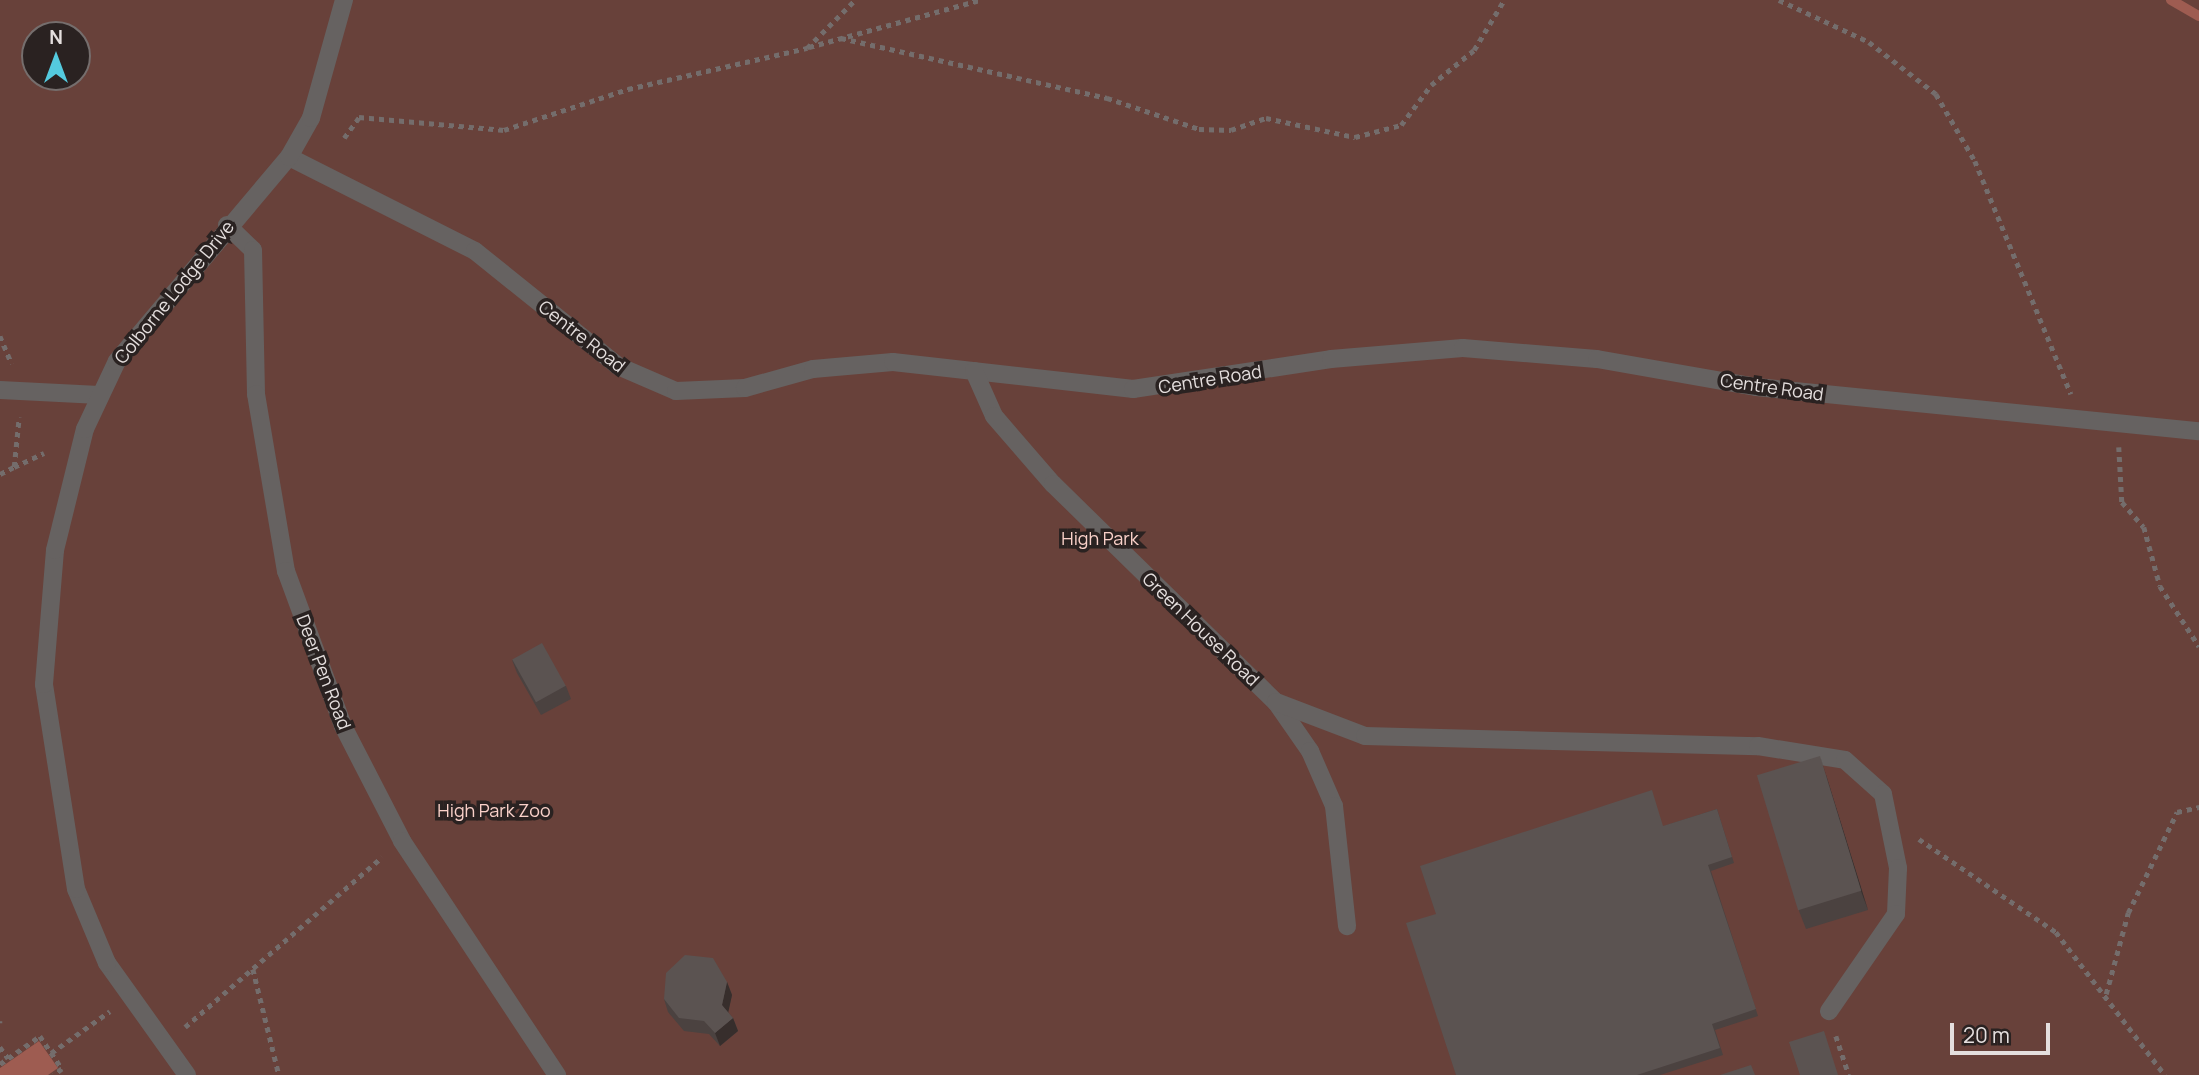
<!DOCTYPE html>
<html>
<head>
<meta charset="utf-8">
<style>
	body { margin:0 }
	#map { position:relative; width:2199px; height:1075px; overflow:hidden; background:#2a2221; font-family:Manrope,sans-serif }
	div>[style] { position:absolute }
	.green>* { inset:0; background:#68413a }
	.water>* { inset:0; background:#9e5c51 }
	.stream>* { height:10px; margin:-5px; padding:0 5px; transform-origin:5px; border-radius:5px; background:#9e5c51 }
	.path>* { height:4.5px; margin-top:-2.25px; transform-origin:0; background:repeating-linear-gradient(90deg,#746d6c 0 5px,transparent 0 10px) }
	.minor>* { height:18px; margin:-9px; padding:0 9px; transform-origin:9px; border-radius:9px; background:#666261 }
	.wall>* { inset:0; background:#4b4240 }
	.shaded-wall>* { inset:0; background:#372e2c }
	.building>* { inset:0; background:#5b5351; transform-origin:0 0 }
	span { translate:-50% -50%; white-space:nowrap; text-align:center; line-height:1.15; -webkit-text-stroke:7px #2a2221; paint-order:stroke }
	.street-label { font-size:18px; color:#e5dfde }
	.park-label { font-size:18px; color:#fad1c9 }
	.north { position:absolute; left:21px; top:21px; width:70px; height:70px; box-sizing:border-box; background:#2a2221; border:2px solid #756e6d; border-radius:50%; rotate:0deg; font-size:19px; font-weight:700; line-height:28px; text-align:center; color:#e5dfde }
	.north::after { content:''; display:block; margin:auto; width:24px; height:32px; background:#54cade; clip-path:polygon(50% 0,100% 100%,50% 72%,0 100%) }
	.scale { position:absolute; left:1950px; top:1023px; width:100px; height:32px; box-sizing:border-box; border:4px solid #e5dfde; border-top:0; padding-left:9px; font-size:21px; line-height:24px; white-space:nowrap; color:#e5dfde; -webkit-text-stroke:5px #2a2221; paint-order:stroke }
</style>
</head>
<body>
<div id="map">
	<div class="green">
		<div style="clip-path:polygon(evenodd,0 0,2199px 0,2199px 1075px,0 1075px,0 0,35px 35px,77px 35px,77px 77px,35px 77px,35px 35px)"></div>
	</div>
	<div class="water">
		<div style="clip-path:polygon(39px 1041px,58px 1068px,48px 1075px,0 1075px,0 1068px)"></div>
	</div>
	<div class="stream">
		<div style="left:2171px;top:0;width:32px;rotate:30deg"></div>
	</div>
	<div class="path">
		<div style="left:1779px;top:0;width:99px;rotate:25deg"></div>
		<div style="left:1869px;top:42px;width:85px;rotate:37.8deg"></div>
		<div style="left:1936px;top:94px;width:78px;rotate:59.8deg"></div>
		<div style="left:1975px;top:161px;width:252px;rotate:67.6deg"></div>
		<div style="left:841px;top:38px;width:273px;rotate:12.7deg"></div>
		<div style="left:1107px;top:98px;width:97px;rotate:18.6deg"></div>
		<div style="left:1199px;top:129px;width:32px;rotate:2deg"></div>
		<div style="left:1231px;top:130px;width:37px;rotate:-19deg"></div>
		<div style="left:1266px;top:118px;width:91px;rotate:12.1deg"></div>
		<div style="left:1355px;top:137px;width:48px;rotate:-14.6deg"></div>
		<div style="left:1401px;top:125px;width:50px;rotate:-53.1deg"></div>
		<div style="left:1431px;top:85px;width:55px;rotate:-39.1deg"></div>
		<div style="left:1474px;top:50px;width:58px;rotate:-59deg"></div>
		<div style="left:809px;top:47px;width:177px;rotate:-15.4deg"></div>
		<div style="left:344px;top:138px;width:26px;rotate:-54deg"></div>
		<div style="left:359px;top:117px;width:146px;rotate:5.1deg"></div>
		<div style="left:504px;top:130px;width:131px;rotate:-18.3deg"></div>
		<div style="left:628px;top:89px;width:184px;rotate:-12.9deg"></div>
		<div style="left:807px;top:48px;width:68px;rotate:-45deg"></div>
		<div style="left:0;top:336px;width:30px;rotate:67deg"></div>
		<div style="left:2119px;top:447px;width:55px;rotate:86.9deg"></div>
		<div style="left:2122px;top:502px;width:33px;rotate:49deg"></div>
		<div style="left:2144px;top:527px;width:61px;rotate:74.8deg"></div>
		<div style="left:2160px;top:586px;width:72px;rotate:57deg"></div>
		<div style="left:14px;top:467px;width:33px;rotate:-25deg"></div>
		<div style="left:0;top:474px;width:16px;rotate:-27deg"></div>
		<div style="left:14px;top:467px;width:50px;rotate:-84.3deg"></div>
		<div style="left:1919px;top:839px;width:166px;rotate:34.2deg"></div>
		<div style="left:2056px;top:932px;width:180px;rotate:52.7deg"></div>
		<div style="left:253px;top:969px;width:109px;rotate:76.2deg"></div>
		<div style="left:2106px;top:994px;width:84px;rotate:-74.8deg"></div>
		<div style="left:2128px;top:913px;width:112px;rotate:-64.1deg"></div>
		<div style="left:2177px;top:812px;width:23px;rotate:-13deg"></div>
		<div style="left:0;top:1021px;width:2px;rotate:90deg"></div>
		<div style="left:185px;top:1027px;width:260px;rotate:-40.8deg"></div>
		<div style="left:1836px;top:1036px;width:41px;rotate:71.6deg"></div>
		<div style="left:0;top:1047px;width:14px;rotate:54deg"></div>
		<div style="left:51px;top:1053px;width:72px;rotate:-35.4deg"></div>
		<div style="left:0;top:1064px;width:49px;rotate:-35deg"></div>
		<div style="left:40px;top:1036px;width:40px;rotate:56deg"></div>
		<div style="left:62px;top:1069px;width:10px;rotate:143deg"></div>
	</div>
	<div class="minor">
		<div style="left:289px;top:157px;width:208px;rotate:26.8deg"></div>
		<div style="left:475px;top:251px;width:184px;rotate:38.8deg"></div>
		<div style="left:618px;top:366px;width:63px;rotate:23.3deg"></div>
		<div style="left:676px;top:391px;width:69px;rotate:-2.5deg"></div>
		<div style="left:745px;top:388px;width:71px;rotate:-15.6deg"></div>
		<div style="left:813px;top:369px;width:80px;rotate:-5deg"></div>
		<div style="left:893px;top:362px;width:242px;rotate:6.4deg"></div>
		<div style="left:1133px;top:389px;width:200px;rotate:-8.6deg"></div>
		<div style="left:1331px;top:359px;width:132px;rotate:-4.8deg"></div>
		<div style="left:1463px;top:348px;width:134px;rotate:4.7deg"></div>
		<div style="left:1597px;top:359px;width:161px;rotate:10deg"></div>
		<div style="left:1756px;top:387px;width:445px;rotate:5.7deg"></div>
		<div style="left:227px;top:225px;width:36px;rotate:44deg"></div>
		<div style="left:253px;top:250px;width:144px;rotate:88.8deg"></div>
		<div style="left:256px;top:394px;width:180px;rotate:80.4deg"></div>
		<div style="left:286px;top:571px;width:165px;rotate:69.8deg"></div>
		<div style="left:343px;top:726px;width:129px;rotate:62.8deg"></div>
		<div style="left:402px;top:841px;width:281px;rotate:56.5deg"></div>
		<div style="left:974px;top:371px;width:49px;rotate:66deg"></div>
		<div style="left:994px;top:416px;width:90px;rotate:49.1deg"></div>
		<div style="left:1053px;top:484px;width:312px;rotate:44.4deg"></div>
		<div style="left:1276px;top:702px;width:60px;rotate:55.2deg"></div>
		<div style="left:1310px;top:751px;width:60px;rotate:66.4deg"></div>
		<div style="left:1334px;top:806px;width:121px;rotate:83.8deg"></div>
		<div style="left:0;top:390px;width:99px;rotate:2.9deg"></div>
		<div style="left:1276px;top:702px;width:95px;rotate:20.9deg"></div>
		<div style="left:1365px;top:736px;width:393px;rotate:1.5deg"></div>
		<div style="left:1758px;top:746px;width:88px;rotate:9.1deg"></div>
		<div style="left:1845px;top:760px;width:51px;rotate:41.8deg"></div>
		<div style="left:1883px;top:794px;width:76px;rotate:78.5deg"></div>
		<div style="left:1898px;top:868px;width:46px;rotate:92.5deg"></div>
		<div style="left:1896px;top:914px;width:118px;rotate:124.6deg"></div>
		<div style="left:187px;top:1075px;width:138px;rotate:-125.5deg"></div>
		<div style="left:107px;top:963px;width:80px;rotate:-112.7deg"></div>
		<div style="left:76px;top:889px;width:207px;rotate:-98.9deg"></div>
		<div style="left:44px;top:684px;width:134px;rotate:-85.3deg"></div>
		<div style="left:55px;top:550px;width:125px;rotate:-76.1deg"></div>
		<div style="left:85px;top:429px;width:75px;rotate:-64.8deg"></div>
		<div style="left:117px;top:361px;width:267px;rotate:-49.9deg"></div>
		<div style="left:289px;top:157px;width:45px;rotate:-60.6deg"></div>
		<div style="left:311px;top:118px;width:123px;rotate:-74.4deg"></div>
	</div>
	<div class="wall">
		<div style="clip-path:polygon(512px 660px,566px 686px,571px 699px,541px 715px,517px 673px)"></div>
		<div style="clip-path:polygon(1826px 775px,1868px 910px,1806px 929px,1799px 911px)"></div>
		<div style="clip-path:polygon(1717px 809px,1734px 863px,1711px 871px,1758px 1016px,1715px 1030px,1723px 1055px,1660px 1075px,1456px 1075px,1436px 914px,1664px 826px)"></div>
		<div style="clip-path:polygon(727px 982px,732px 995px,728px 1012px,733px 1018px,738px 1031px,720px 1046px,709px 1034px,684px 1031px,668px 1012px,664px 999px)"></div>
	</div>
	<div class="shaded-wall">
		<div style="clip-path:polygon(1820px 756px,1826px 775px,1868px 910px,1861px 891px)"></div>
		<div style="clip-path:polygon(727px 982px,732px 995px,727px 1018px,722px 1005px)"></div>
		<div style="clip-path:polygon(733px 1018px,738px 1031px,720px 1046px,715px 1033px)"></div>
	</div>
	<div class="building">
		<div style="left:542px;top:643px;width:49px;height:34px;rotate:61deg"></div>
		<div style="left:1820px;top:756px;width:141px;height:66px;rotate:73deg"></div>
		<div style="clip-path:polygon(1652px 790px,1663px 826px,1717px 809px,1732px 857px,1708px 865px,1756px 1009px,1712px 1024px,1720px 1048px,1637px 1075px,1456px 1075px,1406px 923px,1436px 914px,1420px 866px)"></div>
		<div style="clip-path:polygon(685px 955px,713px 958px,727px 982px,722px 1005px,733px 1018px,715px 1033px,704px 1021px,679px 1018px,664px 999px,666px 973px)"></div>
		<div style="clip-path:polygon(1824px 1031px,1838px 1075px,1800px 1075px,1789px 1042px)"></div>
		<div style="clip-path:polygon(1751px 1065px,1755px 1075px,1720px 1075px)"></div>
	</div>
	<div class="street-label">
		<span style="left:174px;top:292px;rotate:-51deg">Colborne Lodge Drive</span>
		<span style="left:582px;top:336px;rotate:38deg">Centre Road</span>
		<span style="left:1210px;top:379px;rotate:-9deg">Centre Road</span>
		<span style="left:1772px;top:387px;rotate:8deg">Centre Road</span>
		<span style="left:1201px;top:629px;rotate:44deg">Green House Road</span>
		<span style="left:324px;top:672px;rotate:69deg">Deer Pen Road</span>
	</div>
	<div class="park-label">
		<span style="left:1100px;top:538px">High Park</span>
		<span style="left:494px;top:810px">High Park Zoo</span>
	</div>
	<div class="north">N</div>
	<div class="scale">20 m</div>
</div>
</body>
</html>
